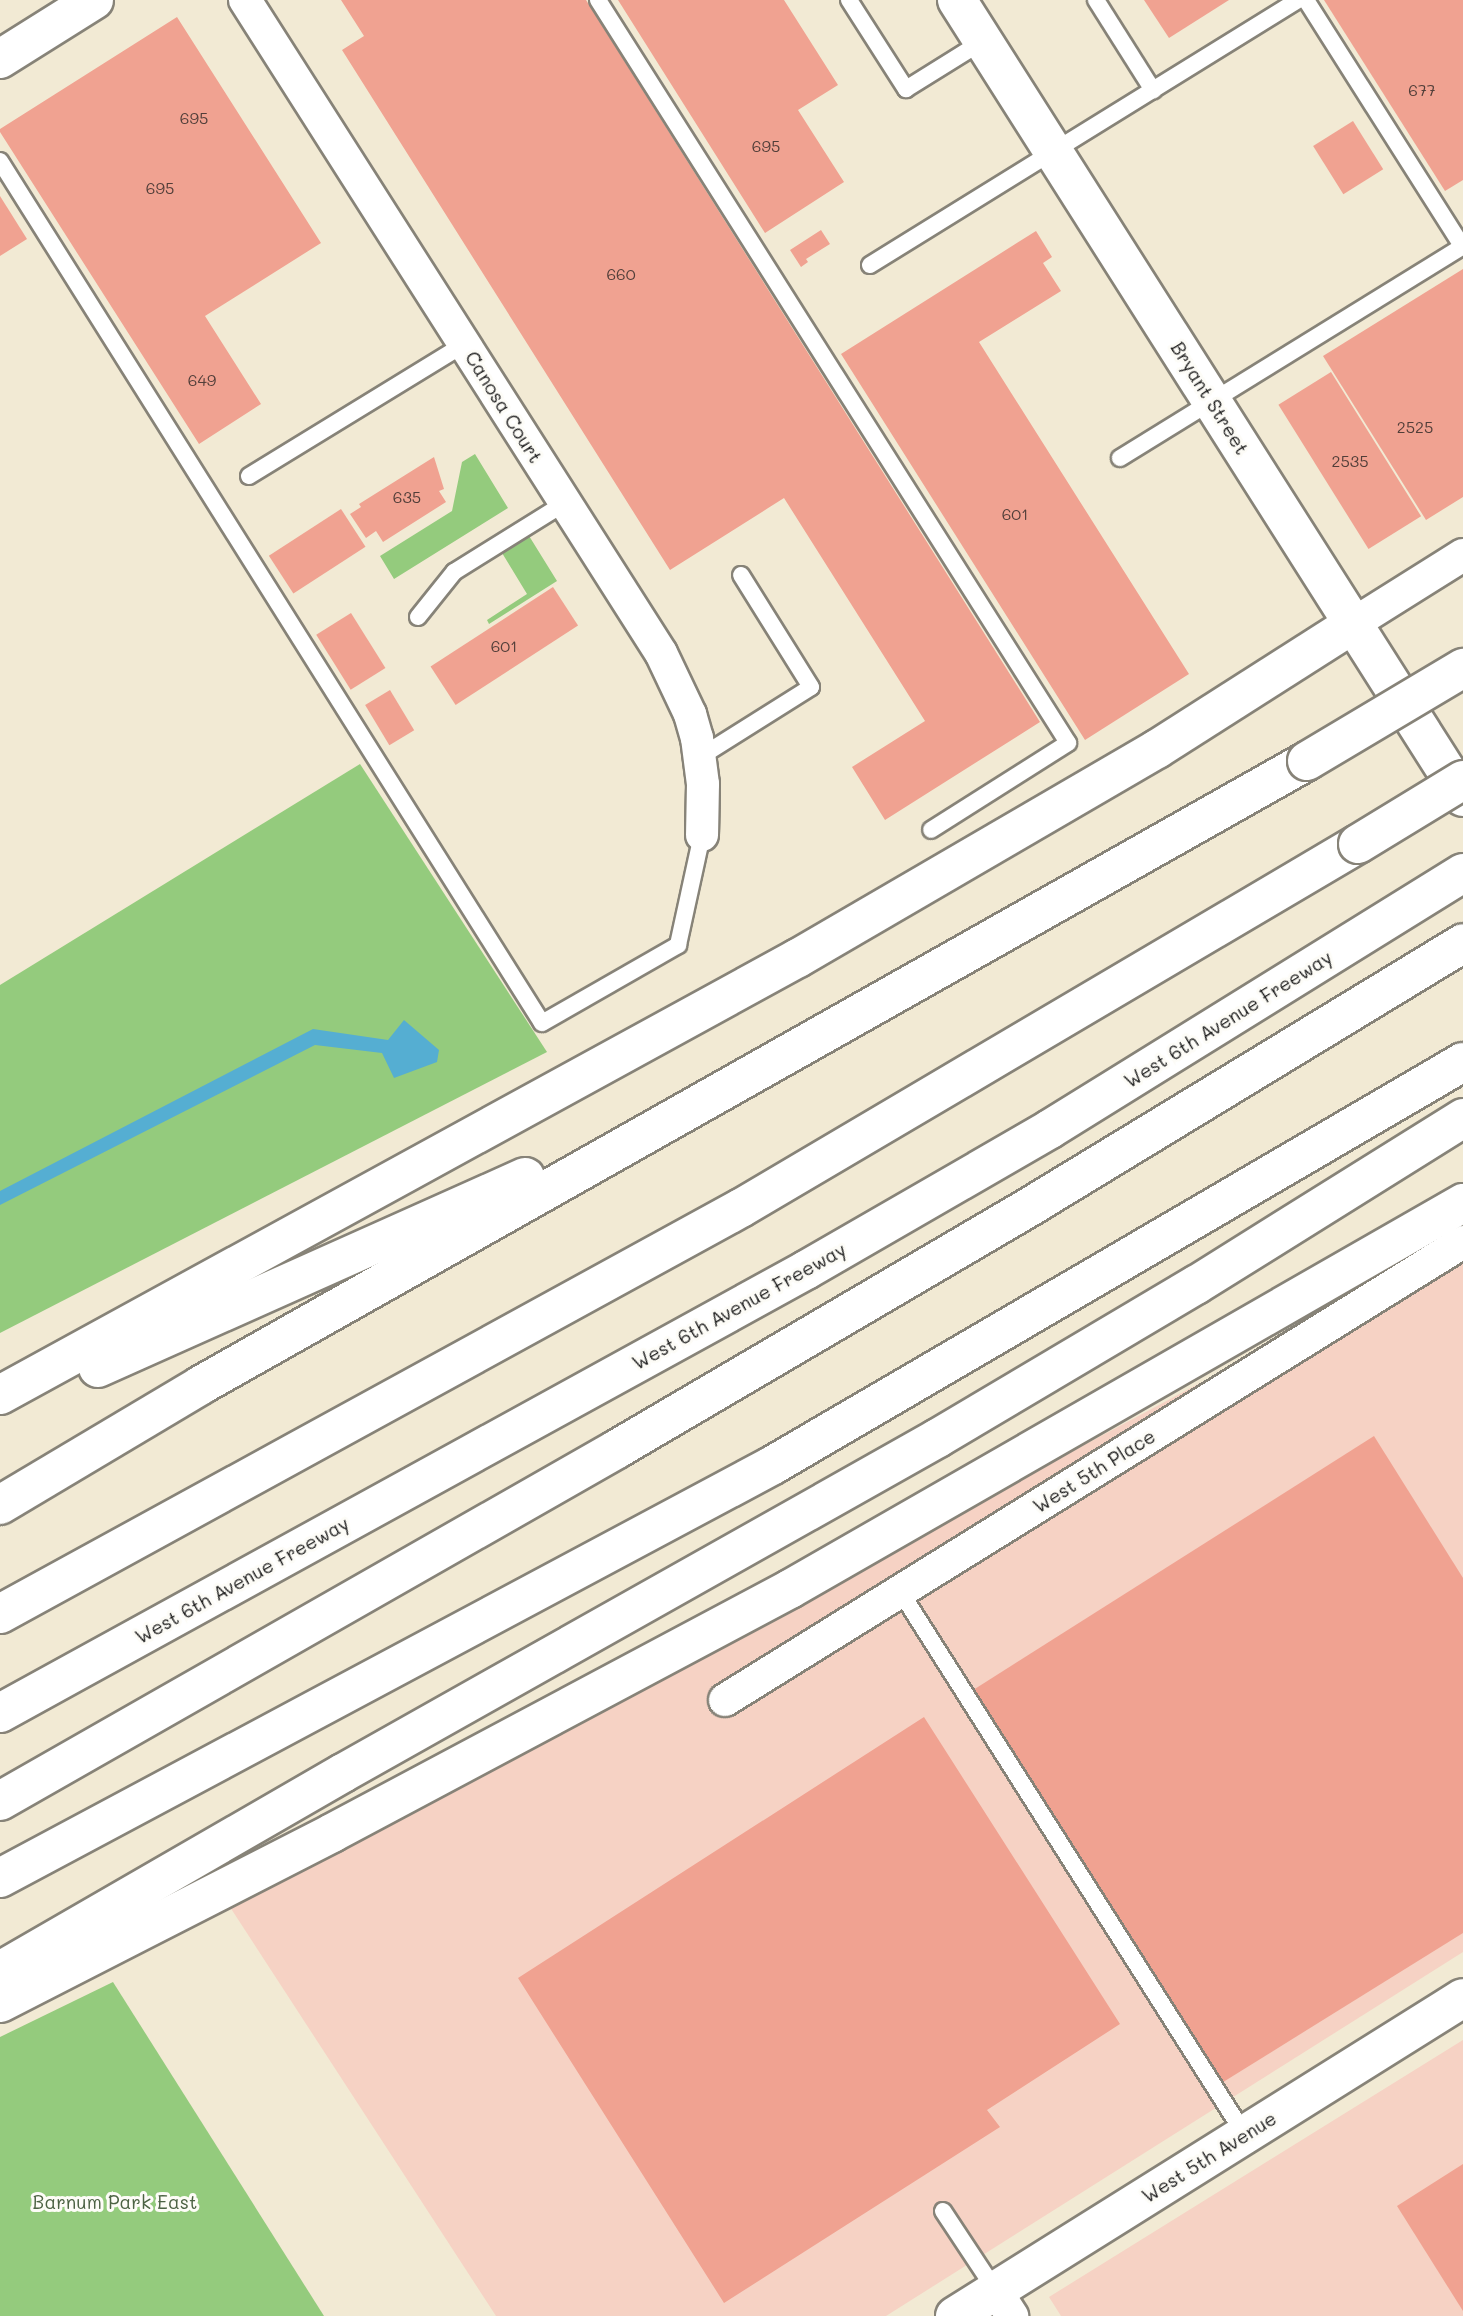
<!DOCTYPE html>
<html>
<head>
<meta charset="utf-8">
<style>
	body { margin:0 }
	#map { position:relative; width:1463px; height:2316px; overflow:hidden; background:#f2ead4; font-family:Mali,sans-serif }
	div>[style] { position:absolute }
	.built>* { inset:0; background:#f6d2c4 }
	.green>* { inset:0; background:#94cb7d }
	.water>* { inset:0; background:#55aed2 }
	.building>* { inset:0; background:#f0a291; transform-origin:0 0 }
	.roads { filter:drop-shadow(2px 0 #878378) drop-shadow(-2px 0 #878378) drop-shadow(0 2px #878378) drop-shadow(0 -2px #878378) }
	.service>* { height:16px; margin:-8px; padding:0 8px; transform-origin:8px; border-radius:8px; background:#fff }
	.minor>* { height:32px; margin:-16px; padding:0 16px; transform-origin:16px; border-radius:16px; background:#fff }
	.tertiary>* { height:38px; margin:-19px; padding:0 19px; transform-origin:19px; border-radius:19px; background:#fff }
	.motorway>* { height:38px; margin:-19px; padding:0 19px; transform-origin:19px; border-radius:19px; background:#fff }
	.bridges { filter:drop-shadow(2px 0 #878378) drop-shadow(-2px 0 #878378) drop-shadow(0 2px #878378) drop-shadow(0 -2px #878378) }
	.motorway-bridge>* { height:38px; margin:-19px; padding:0 19px; transform-origin:19px; border-radius:19px; background:#fff }
	span { translate:-50% -50%; white-space:nowrap; text-align:center; line-height:1.15; -webkit-text-stroke:6px #fdfcf7; paint-order:stroke }
	.number-label { font-size:16px; color:#513e39 }
	.number-label span { -webkit-text-stroke-width:0 }
	.street-label { font-size:19px; color:#1c1c1c }
	.park-label { font-size:19px; color:#4c6243 }
</style>
</head>
<body>
<div id="map">
	<div class="built">
		<div style="clip-path:polygon(1463px 1242px,1463px 1952px,886px 2316px,496px 2316px,228px 1904px)"></div>
		<div style="clip-path:polygon(1463px 2040px,1463px 2316px,1061px 2316px,1049px 2297px)"></div>
	</div>
	<div class="green">
		<div style="clip-path:polygon(475px 454px,508px 508px,394px 579px,380px 556px,452px 511px,462px 462px)"></div>
		<div style="clip-path:polygon(526px 531px,557px 581px,489px 624px,487px 620px,527px 594px,499px 548px)"></div>
		<div style="clip-path:polygon(360px 764px,547px 1052px,0 1333px,0 985px)"></div>
		<div style="clip-path:polygon(113px 1982px,324px 2316px,0 2316px,0 2037px)"></div>
	</div>
	<div class="water">
		<div style="clip-path:polygon(404px 1020px,439px 1050px,437px 1062px,394px 1078px,382px 1053px,315px 1045px,0 1205px,0 1191px,313px 1029px,388px 1040px)"></div>
	</div>
	<div class="building">
		<div style="clip-path:polygon(341px 0,586px 0,1040px 722px,885px 820px,852px 767px,925px 721px,784px 498px,670px 570px,342px 50px,364px 36px)"></div>
		<div style="clip-path:polygon(618px 0,784px 0,838px 85px,798px 110px,844px 182px,765px 233px)"></div>
		<div style="clip-path:polygon(1144px 0,1229px 0,1169px 38px)"></div>
		<div style="clip-path:polygon(1324px 0,1463px 0,1463px 180px,1445px 191px)"></div>
		<div style="clip-path:polygon(177px 17px,321px 243px,205px 316px,261px 404px,199px 444px,0 132px,0 129px)"></div>
		<div style="left:1353px;top:121px;width:57px;height:47px;rotate:58deg"></div>
		<div style="clip-path:polygon(0 196px,27px 239px,0 256px)"></div>
		<div style="clip-path:polygon(821px 230px,830px 244px,806px 259px,808px 262px,801px 267px,790px 250px)"></div>
		<div style="clip-path:polygon(1036px 231px,1052px 257px,1043px 263px,1061px 291px,979px 342px,1189px 674px,1085px 740px,841px 354px)"></div>
		<div style="clip-path:polygon(1463px 269px,1463px 497px,1426px 520px,1323px 356px)"></div>
		<div style="left:1331px;top:372px;width:170px;height:62px;rotate:58deg"></div>
		<div style="clip-path:polygon(434px 457px,444px 489px,439px 491px,446px 502px,383px 542px,376px 531px,366px 538px,350px 514px,361px 507px,359px 504px)"></div>
		<div style="left:341px;top:509px;width:45px;height:86px;rotate:57deg"></div>
		<div style="left:553px;top:587px;width:46px;height:146px;rotate:57deg"></div>
		<div style="left:351px;top:613px;width:65px;height:41px;rotate:58deg"></div>
		<div style="left:390px;top:690px;width:47px;height:29px;rotate:59deg"></div>
		<div style="clip-path:polygon(1374px 1436px,1463px 1578px,1463px 1933px,1220px 2084px,970px 1692px)"></div>
		<div style="clip-path:polygon(924px 1717px,1120px 2024px,987px 2110px,1000px 2127px,724px 2303px,518px 1978px)"></div>
		<div style="clip-path:polygon(1463px 2164px,1463px 2311px,1397px 2206px)"></div>
	</div>
	<div class="roads">
		<div class="service">
			<div style="left:598px;top:0;width:879px;rotate:57.68deg"></div>
			<div style="left:1068px;top:743px;width:162px;rotate:147.6deg"></div>
			<div style="left:849px;top:0;width:106px;rotate:57.4deg"></div>
			<div style="left:906px;top:89px;width:91px;rotate:-31.9deg"></div>
			<div style="left:1096px;top:0;width:107px;rotate:57.7deg"></div>
			<div style="left:1306px;top:0;width:291px;rotate:57.6deg"></div>
			<div style="left:0;top:161px;width:1018px;rotate:57.84deg"></div>
			<div style="left:542px;top:1023px;width:157px;rotate:-29.8deg"></div>
			<div style="left:678px;top:945px;width:113px;rotate:-77.7deg"></div>
			<div style="left:870px;top:265px;width:503px;rotate:-31.76deg"></div>
			<div style="left:1120px;top:458px;width:403px;rotate:-31.7deg"></div>
			<div style="left:249px;top:476px;width:252px;rotate:-31.5deg"></div>
			<div style="left:418px;top:617px;width:58px;rotate:-51.3deg"></div>
			<div style="left:454px;top:572px;width:131px;rotate:-31.9deg"></div>
			<div style="left:700px;top:757px;width:131px;rotate:-32.2deg"></div>
			<div style="left:811px;top:687px;width:132px;rotate:-122deg"></div>
			<div style="left:900px;top:1591px;width:644px;rotate:57.62deg"></div>
			<div style="left:943px;top:2211px;width:96px;rotate:56.5deg"></div>
		</div>
		<div class="minor">
			<div style="left:245px;top:0;width:774px;rotate:57.5deg"></div>
			<div style="left:661px;top:653px;width:68px;rotate:64.6deg"></div>
			<div style="left:690px;top:714px;width:25px;rotate:74deg"></div>
			<div style="left:697px;top:738px;width:46px;rotate:82.6deg"></div>
			<div style="left:703px;top:784px;width:51px;rotate:91.1deg"></div>
			<div style="left:1353px;top:624px;width:130px;rotate:-32.1deg"></div>
			<div style="left:725px;top:1700px;width:869px;rotate:-31.82deg"></div>
			<div style="left:996px;top:2291px;width:30px;rotate:57deg"></div>
		</div>
		<div class="tertiary">
			<div style="left:957px;top:0;width:944px;rotate:57.59deg"></div>
			<div style="left:0;top:59px;width:111px;rotate:-32.1deg"></div>
			<div style="left:955px;top:2316px;width:599px;rotate:-32.05deg"></div>
		</div>
		<div class="motorway">
			<div style="left:98px;top:1368px;width:468px;rotate:-24.1deg"></div>
			<div style="left:0;top:1395px;width:910px;rotate:-28.71deg"></div>
			<div style="left:798px;top:958px;width:415px;rotate:-30.2deg"></div>
			<div style="left:1157px;top:749px;width:232px;rotate:-32.5deg"></div>
			<div style="left:0;top:1505px;width:234px;rotate:-30.8deg"></div>
			<div style="left:201px;top:1385px;width:1270px;rotate:-29.43deg"></div>
			<div style="left:0;top:1614px;width:845px;rotate:-28.72deg"></div>
			<div style="left:741px;top:1208px;width:716px;rotate:-30.54deg"></div>
			<div style="left:0;top:1713px;width:920px;rotate:-28.79deg"></div>
			<div style="left:806px;top:1270px;width:282px;rotate:-30deg"></div>
			<div style="left:1050px;top:1129px;width:486px;rotate:-31.8deg"></div>
			<div style="left:0;top:1801px;width:710px;rotate:-29.7deg"></div>
			<div style="left:617px;top:1449px;width:486px;rotate:-30.4deg"></div>
			<div style="left:1036px;top:1203px;width:500px;rotate:-31.3deg"></div>
			<div style="left:0;top:1878px;width:876px;rotate:-28.11deg"></div>
			<div style="left:773px;top:1465px;width:799px;rotate:-30.29deg"></div>
			<div style="left:0;top:1971px;width:396px;rotate:-30deg"></div>
			<div style="left:343px;top:1773px;width:683px;rotate:-29.38deg"></div>
			<div style="left:938px;top:1438px;width:300px;rotate:-30.7deg"></div>
			<div style="left:1196px;top:1285px;width:315px;rotate:-32deg"></div>
			<div style="left:0;top:2003px;width:373px;rotate:-27.1deg"></div>
			<div style="left:332px;top:1833px;width:519px;rotate:-28.05deg"></div>
			<div style="left:790px;top:1589px;width:776px;rotate:-29.84deg"></div>
		</div>
	</div>
	<div class="bridges">
		<div class="motorway-bridge">
			<div style="left:1307px;top:761px;width:182px;rotate:-30.8deg"></div>
			<div style="left:1358px;top:844px;width:123px;rotate:-31.4deg"></div>
		</div>
	</div>
	<div class="number-label">
		<span style="left:1422px;top:90px">677</span>
		<span style="left:194px;top:118px">695</span>
		<span style="left:766px;top:146px">695</span>
		<span style="left:160px;top:188px">695</span>
		<span style="left:621px;top:274px">660</span>
		<span style="left:202px;top:380px">649</span>
		<span style="left:1415px;top:427px">2525</span>
		<span style="left:1350px;top:461px">2535</span>
		<span style="left:407px;top:497px">635</span>
		<span style="left:1015px;top:514px">601</span>
		<span style="left:504px;top:646px">601</span>
	</div>
	<div class="street-label">
		<span style="left:1210px;top:398px;rotate:58deg">Bryant Street</span>
		<span style="left:504px;top:407px;rotate:58deg">Canosa Court</span>
		<span style="left:1228px;top:1019px;rotate:-32deg">West 6th Avenue Freeway</span>
		<span style="left:739px;top:1306px;rotate:-29deg">West 6th Avenue Freeway</span>
		<span style="left:1094px;top:1471px;rotate:-32deg">West 5th Place</span>
		<span style="left:242px;top:1580px;rotate:-29deg">West 6th Avenue Freeway</span>
		<span style="left:1209px;top:2157px;rotate:-32deg">West 5th Avenue</span>
	</div>
	<div class="park-label">
		<span style="left:115px;top:2202px">Barnum Park East</span>
	</div>
</div>
</body>
</html>
